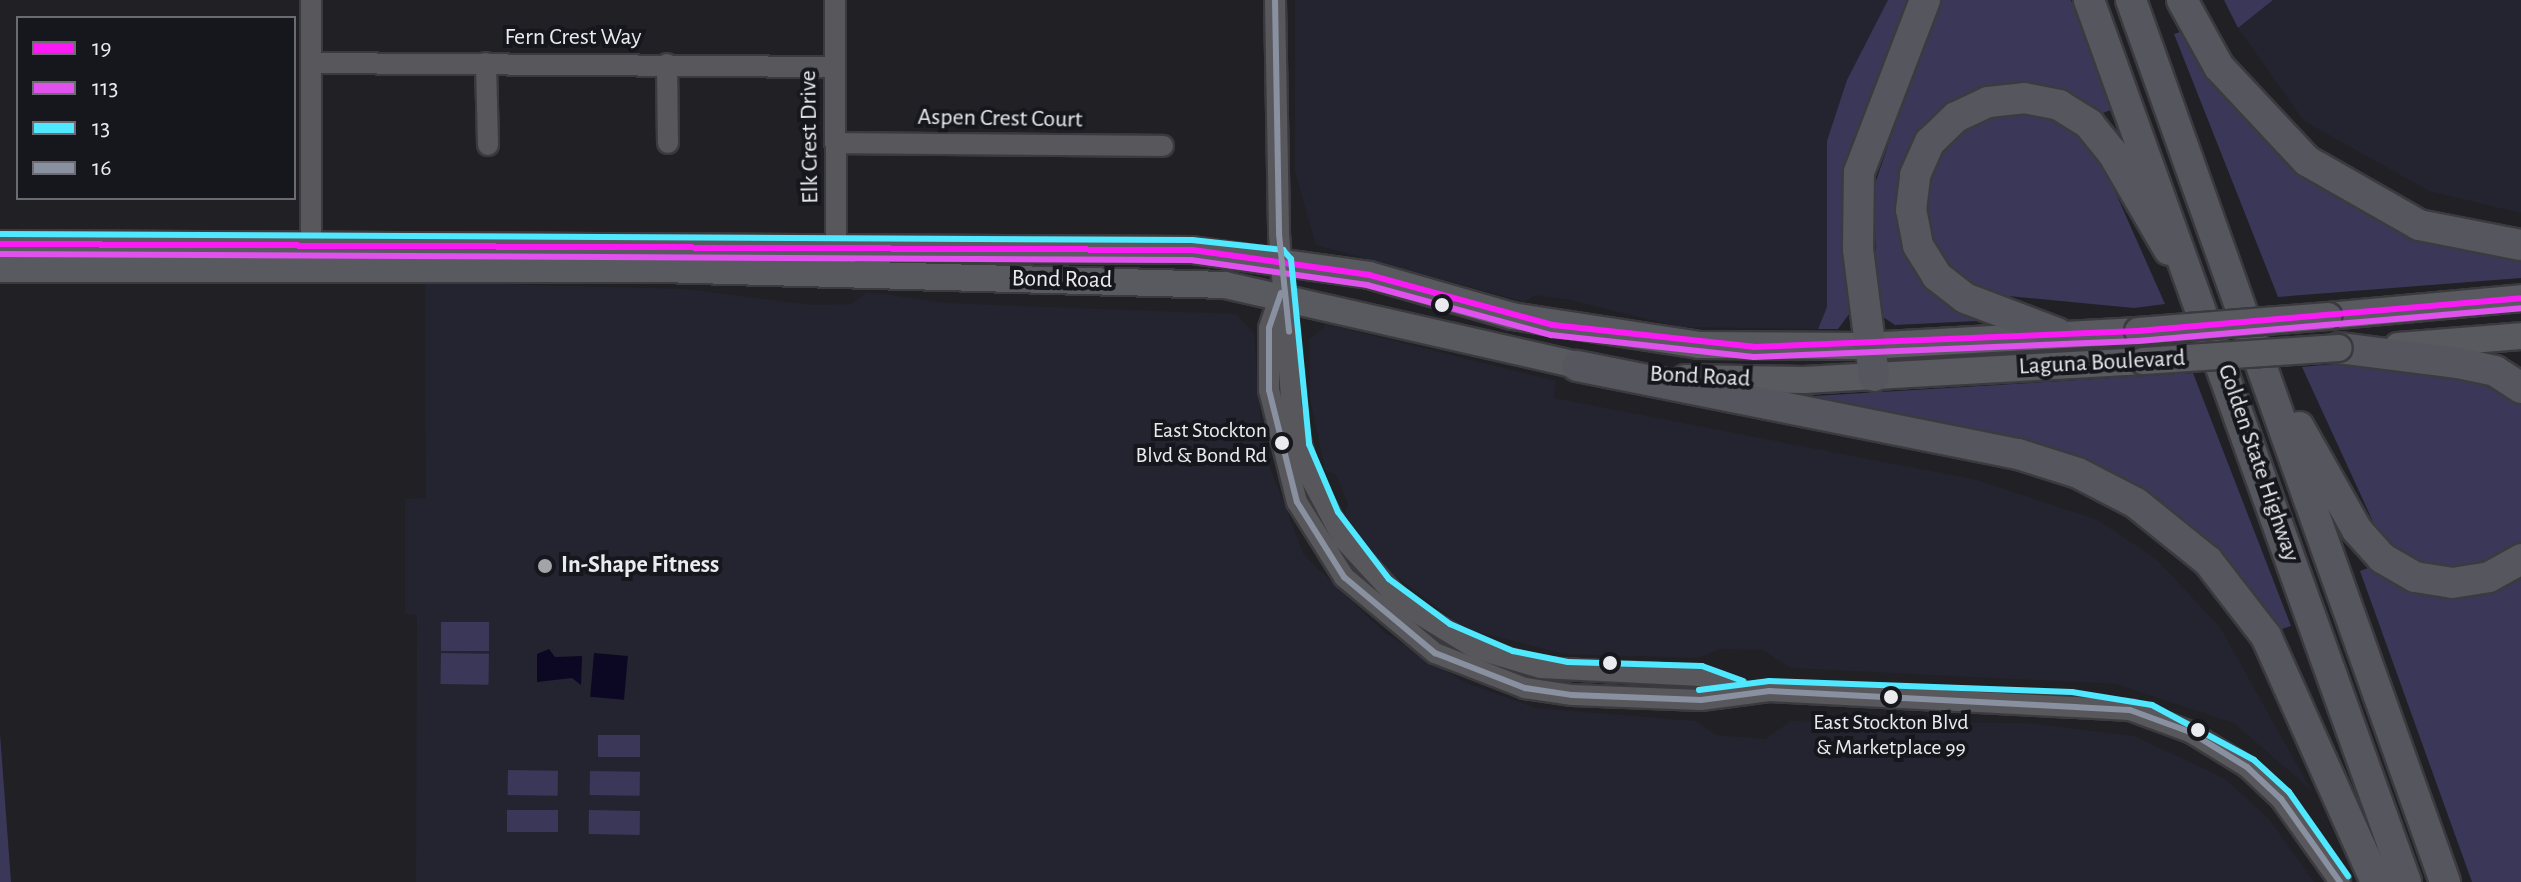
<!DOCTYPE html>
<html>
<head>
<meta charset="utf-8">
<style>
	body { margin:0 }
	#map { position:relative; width:2521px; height:882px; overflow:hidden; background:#202025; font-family:"Alegreya Sans",sans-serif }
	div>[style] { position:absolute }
	.built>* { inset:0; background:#242430 }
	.green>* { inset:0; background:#3a3758; transform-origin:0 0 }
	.water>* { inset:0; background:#0c0723; transform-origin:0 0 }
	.roads { filter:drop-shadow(2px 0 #3b3b3f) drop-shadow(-2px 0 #3b3b3f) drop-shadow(0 2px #3b3b3f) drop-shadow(0 -2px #3b3b3f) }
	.minor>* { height:20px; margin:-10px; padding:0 10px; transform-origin:10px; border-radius:10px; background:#58585c }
	.major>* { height:26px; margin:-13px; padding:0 13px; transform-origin:13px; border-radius:13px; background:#595960 }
	.highway>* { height:30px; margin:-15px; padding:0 15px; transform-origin:15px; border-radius:15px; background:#56565f }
	.bridges { filter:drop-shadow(2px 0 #3b3b3f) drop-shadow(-2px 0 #3b3b3f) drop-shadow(0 2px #3b3b3f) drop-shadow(0 -2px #3b3b3f) }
	.major-bridge>* { height:26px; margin:-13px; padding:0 13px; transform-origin:13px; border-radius:13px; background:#595960 }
	.bus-1>* { height:6px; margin:-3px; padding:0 3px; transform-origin:3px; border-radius:3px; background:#f91af4 }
	.bus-2>* { height:6px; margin:-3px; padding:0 3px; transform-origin:3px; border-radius:3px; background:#e151ee }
	.bus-3>* { height:6px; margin:-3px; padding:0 3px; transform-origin:3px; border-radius:3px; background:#50e8ff }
	.bus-4>* { height:6px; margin:-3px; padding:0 3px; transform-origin:3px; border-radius:3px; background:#8990a0 }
	.dots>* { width:22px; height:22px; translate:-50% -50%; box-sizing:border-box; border:4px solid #16161d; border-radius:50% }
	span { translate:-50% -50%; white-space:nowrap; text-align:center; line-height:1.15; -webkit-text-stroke:8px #16161d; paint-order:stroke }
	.bus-label { font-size:22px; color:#eaeaef }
	.right { translate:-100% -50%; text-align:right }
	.street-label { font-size:24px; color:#eaeaef }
	.poi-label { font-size:24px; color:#eaeaef; font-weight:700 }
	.left { translate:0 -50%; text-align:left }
	.legend { position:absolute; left:16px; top:16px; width:280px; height:184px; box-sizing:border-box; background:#16161d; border:2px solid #6b6b71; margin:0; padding:10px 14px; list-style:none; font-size:24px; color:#eaeaef }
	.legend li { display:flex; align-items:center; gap:16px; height:40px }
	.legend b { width:40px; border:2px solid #6b6b71 }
</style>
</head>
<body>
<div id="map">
	<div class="built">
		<div style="clip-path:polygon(1295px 0,1888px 0,1827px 141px,1827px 307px,1818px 329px,1680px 327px,1570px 300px,1535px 295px,1525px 302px,1316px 245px,1295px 172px)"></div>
		<div style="clip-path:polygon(2273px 0,2521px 0,2521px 213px,2429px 191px,2304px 121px,2238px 28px)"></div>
		<div style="clip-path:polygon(425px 282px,686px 289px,811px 305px,851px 304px,867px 292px,946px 303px,1236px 314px,1254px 333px,1263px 450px,1304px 555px,1385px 633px,1466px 683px,1536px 708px,1695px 721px,1716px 735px,1765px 739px,1791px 721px,2027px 723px,2134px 736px,2224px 778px,2269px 819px,2314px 882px,416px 882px,417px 615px,405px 613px,405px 499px,426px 498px)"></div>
		<div style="clip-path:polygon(1327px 324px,1556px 381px,1554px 398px,1977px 480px,2098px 520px,2156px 559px,2220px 627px,2311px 790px,2234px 723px,2117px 684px,1791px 668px,1763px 650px,1719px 649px,1699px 658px,1564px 654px,1466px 629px,1380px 564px,1344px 514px,1348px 504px,1336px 475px,1325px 470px,1310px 398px,1309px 340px)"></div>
	</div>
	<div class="green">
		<div style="clip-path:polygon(1888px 0,1913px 0,1850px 149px,1845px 215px,1850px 313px,1838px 329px,1818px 329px,1827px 307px,1827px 141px,1847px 80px)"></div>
		<div style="clip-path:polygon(1937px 0,2071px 0,2111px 110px,2097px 115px,1960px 101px,1902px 222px,1978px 313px,1977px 321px,1895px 325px,1877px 313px,1874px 187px)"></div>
		<div style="clip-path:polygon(2224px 0,2273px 0,2238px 28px)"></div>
		<div style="clip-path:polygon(2190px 29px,2299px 164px,2521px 255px,2521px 278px,2278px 297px,2174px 34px)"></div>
		<div style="clip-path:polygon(1994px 112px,2051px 115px,2083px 136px,2101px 160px,2165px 304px,2134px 308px,1987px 294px,1955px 272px,1928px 230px,1926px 192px,1948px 141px)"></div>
		<div style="clip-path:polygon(2333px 364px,2467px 377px,2521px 404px,2521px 548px,2502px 559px,2438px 572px,2381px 539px,2302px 367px)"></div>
		<div style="clip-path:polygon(2193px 373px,2291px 626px,2272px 632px,2158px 505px,1781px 398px)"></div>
		<div style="clip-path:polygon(2377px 565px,2500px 587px,2521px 576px,2521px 882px,2472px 882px,2360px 571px)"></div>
		<div style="left:441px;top:622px;width:48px;height:29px"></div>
		<div style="left:441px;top:653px;width:48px;height:31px;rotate:1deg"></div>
		<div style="clip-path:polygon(0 734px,11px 882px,0 882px)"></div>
		<div style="left:598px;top:735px;width:42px;height:22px"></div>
		<div style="left:508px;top:770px;width:50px;height:25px;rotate:1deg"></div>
		<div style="left:590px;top:771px;width:50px;height:24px;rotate:1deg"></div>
		<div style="left:507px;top:810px;width:51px;height:22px"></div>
		<div style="left:589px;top:810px;width:51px;height:24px;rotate:1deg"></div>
	</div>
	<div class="water">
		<div style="clip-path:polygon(549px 649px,555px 657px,582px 656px,581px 685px,572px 678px,537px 682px,537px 654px)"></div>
		<div style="left:594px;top:653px;width:34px;height:44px;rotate:5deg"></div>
	</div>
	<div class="roads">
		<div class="minor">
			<div style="left:835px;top:0;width:260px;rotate:89.8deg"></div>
			<div style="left:1275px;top:0;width:234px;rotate:89deg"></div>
			<div style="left:1279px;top:234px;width:175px;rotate:85.8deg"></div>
			<div style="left:1292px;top:409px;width:68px;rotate:75.6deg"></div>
			<div style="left:1309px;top:475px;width:72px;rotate:62deg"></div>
			<div style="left:1343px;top:539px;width:90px;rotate:47.3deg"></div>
			<div style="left:1404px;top:605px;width:84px;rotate:31.4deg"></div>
			<div style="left:1476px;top:649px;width:68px;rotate:16.3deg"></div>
			<div style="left:1541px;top:668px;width:160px;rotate:2.9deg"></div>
			<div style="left:1701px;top:676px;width:41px;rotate:19.7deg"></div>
			<div style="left:312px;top:63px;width:522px;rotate:0.44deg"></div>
			<div style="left:486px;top:63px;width:82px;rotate:88.6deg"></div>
			<div style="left:667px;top:64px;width:79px;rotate:89.3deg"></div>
			<div style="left:837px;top:143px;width:326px;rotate:0.5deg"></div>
			<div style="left:311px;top:261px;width:261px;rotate:-90deg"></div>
			<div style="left:1281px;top:293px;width:37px;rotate:109deg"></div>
			<div style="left:1269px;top:328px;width:62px;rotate:90deg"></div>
			<div style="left:1269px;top:390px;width:115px;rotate:76deg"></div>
			<div style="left:1297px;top:502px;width:89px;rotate:57.9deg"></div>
			<div style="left:1344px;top:577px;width:119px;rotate:39.9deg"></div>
			<div style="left:1435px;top:653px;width:97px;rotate:21.3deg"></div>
			<div style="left:1525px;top:688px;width:48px;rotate:8.5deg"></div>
			<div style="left:1572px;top:695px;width:129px;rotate:2.2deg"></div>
			<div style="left:1701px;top:700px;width:69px;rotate:-7.5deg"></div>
			<div style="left:1769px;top:691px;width:361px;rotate:3deg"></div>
			<div style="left:2130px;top:710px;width:64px;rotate:20.1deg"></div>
			<div style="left:2190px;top:732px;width:67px;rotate:31.6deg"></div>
			<div style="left:2247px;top:767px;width:47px;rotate:43.3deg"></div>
			<div style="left:2281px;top:799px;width:102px;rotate:54.6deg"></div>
		</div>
		<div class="major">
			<div style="left:0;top:244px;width:1192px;rotate:0.29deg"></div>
			<div style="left:1192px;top:250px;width:179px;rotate:8deg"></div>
			<div style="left:1369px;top:275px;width:149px;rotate:16deg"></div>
			<div style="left:1512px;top:316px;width:189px;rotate:8.8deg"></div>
			<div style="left:1699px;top:345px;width:168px;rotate:0.3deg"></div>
			<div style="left:1867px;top:346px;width:271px;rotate:-3.2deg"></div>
			<div style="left:0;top:269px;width:660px"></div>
			<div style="left:660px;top:269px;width:565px;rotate:1.62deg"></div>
			<div style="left:1225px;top:285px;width:378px;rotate:12.8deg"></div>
			<div style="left:2328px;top:316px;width:194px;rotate:-5.3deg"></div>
			<div style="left:2398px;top:346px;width:123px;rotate:-4.6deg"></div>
			<div style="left:1685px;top:378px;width:119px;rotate:1deg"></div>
			<div style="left:1804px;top:380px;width:340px;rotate:-3.2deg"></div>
		</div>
		<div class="highway">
			<div style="left:2089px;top:0;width:937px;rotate:70.23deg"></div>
			<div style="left:2131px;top:0;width:936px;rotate:70.4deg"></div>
			<div style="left:2182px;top:0;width:77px;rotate:61.1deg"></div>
			<div style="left:2219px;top:67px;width:129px;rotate:46.9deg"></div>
			<div style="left:2307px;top:161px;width:129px;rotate:29.7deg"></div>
			<div style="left:2419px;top:225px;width:104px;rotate:11.1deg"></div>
			<div style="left:2057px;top:333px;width:98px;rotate:-159.2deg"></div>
			<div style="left:1965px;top:298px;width:36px;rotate:-142deg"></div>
			<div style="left:1937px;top:276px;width:36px;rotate:-122deg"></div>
			<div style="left:1918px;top:245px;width:36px;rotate:-101deg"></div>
			<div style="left:1911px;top:210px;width:35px;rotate:-83deg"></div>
			<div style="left:1915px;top:175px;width:36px;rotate:-66deg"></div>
			<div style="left:1930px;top:142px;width:36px;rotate:-44deg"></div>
			<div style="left:1956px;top:117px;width:35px;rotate:-25deg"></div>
			<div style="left:1988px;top:102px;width:36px;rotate:-6deg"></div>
			<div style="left:2024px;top:98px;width:36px;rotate:11deg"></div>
			<div style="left:2059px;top:105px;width:36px;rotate:32deg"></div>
			<div style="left:2089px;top:124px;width:36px;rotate:51deg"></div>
			<div style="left:2112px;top:152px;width:113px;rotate:59.8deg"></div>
			<div style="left:2339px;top:348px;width:120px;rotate:7.2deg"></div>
			<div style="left:2458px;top:363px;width:38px;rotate:12deg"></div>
			<div style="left:2495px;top:371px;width:31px;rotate:33deg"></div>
			<div style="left:1577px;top:366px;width:450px;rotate:11.3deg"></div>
			<div style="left:2018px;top:454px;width:63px;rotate:17.6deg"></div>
			<div style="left:2078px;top:473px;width:65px;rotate:27.3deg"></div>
			<div style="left:2136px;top:503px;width:92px;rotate:38.9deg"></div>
			<div style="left:2208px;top:561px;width:95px;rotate:52.3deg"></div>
			<div style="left:2266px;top:636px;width:269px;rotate:65.9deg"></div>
			<div style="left:1874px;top:376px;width:128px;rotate:-97.2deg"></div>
			<div style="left:1858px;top:249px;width:77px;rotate:-89.3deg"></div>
			<div style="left:1859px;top:172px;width:184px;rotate:-69deg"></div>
			<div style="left:2299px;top:427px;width:118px;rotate:60.6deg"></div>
			<div style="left:2357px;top:530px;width:38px;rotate:48deg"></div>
			<div style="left:2382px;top:558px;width:38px;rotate:30deg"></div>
			<div style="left:2415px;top:577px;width:37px;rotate:9deg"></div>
			<div style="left:2452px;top:583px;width:37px;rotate:-9deg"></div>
			<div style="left:2489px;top:577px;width:37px;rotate:-29deg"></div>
		</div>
	</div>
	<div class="bridges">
		<div class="major-bridge">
			<div style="left:2138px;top:331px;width:191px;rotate:-4.5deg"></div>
			<div style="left:2143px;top:361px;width:196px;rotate:-3.8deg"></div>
		</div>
	</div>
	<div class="bus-1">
		<div style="left:0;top:244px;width:1192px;rotate:0.29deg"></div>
		<div style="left:1192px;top:250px;width:179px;rotate:8deg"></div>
		<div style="left:1369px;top:275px;width:191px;rotate:15.2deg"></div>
		<div style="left:1553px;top:325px;width:202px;rotate:6.2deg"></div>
		<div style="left:1754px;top:347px;width:384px;rotate:-2.4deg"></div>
		<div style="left:2138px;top:331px;width:384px;rotate:-4.9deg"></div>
	</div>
	<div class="bus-2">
		<div style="left:0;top:254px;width:1191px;rotate:0.29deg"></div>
		<div style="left:1191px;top:260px;width:178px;rotate:8.1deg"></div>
		<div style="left:1367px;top:285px;width:191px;rotate:15.2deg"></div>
		<div style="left:1551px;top:335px;width:204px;rotate:6.2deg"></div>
		<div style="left:1754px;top:357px;width:384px;rotate:-2.4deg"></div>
		<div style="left:2138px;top:341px;width:384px;rotate:-4.9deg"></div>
	</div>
	<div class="bus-3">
		<div style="left:0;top:234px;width:1192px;rotate:0.29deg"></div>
		<div style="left:1192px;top:240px;width:92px;rotate:6.3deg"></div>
		<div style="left:1283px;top:250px;width:12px;rotate:48deg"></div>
		<div style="left:1291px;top:259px;width:186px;rotate:84.4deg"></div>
		<div style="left:1309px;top:444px;width:74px;rotate:66.9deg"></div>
		<div style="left:1338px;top:512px;width:84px;rotate:52.7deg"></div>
		<div style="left:1389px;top:579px;width:76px;rotate:36.4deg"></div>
		<div style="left:1450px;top:624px;width:69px;rotate:23.2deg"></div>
		<div style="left:1513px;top:651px;width:56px;rotate:11.3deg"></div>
		<div style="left:1568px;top:662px;width:134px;rotate:1.7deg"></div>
		<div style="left:1702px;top:666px;width:44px;rotate:20.1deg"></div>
		<div style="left:1699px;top:690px;width:71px;rotate:-7.3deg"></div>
		<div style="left:1769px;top:681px;width:303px;rotate:2.1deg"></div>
		<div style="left:2072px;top:692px;width:81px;rotate:9.2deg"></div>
		<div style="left:2152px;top:705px;width:116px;rotate:28.3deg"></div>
		<div style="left:2254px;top:760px;width:47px;rotate:42.4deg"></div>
		<div style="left:2289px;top:792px;width:103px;rotate:54.9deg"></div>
	</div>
	<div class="bus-4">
		<div style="left:1275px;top:0;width:234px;rotate:89deg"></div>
		<div style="left:1279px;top:234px;width:98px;rotate:84.1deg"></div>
		<div style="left:1281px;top:293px;width:37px;rotate:109deg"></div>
		<div style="left:1269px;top:328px;width:62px;rotate:90deg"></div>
		<div style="left:1269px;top:390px;width:115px;rotate:76deg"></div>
		<div style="left:1297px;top:502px;width:89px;rotate:57.9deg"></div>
		<div style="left:1344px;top:577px;width:119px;rotate:39.9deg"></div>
		<div style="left:1435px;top:653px;width:97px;rotate:21.3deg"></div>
		<div style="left:1525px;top:688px;width:48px;rotate:8.5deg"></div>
		<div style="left:1572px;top:695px;width:129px;rotate:2.2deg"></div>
		<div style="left:1701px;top:700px;width:69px;rotate:-7.5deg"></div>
		<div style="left:1769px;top:691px;width:361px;rotate:3deg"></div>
		<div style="left:2130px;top:710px;width:64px;rotate:20.1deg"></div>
		<div style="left:2190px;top:732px;width:67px;rotate:31.6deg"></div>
		<div style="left:2247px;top:767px;width:47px;rotate:43.3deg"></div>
		<div style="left:2281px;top:799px;width:102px;rotate:54.6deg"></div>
	</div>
	<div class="dots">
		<div style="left:1442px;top:305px;background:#eaeaef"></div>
		<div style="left:1282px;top:443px;background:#eaeaef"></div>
		<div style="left:545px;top:566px;background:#a3a3a8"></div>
		<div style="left:1610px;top:663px;background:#eaeaef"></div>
		<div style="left:1891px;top:697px;background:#eaeaef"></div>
		<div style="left:2198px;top:730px;background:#eaeaef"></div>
	</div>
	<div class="bus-label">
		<span class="right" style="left:1267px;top:443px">East Stockton<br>Blvd &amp; Bond Rd</span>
		<span style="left:1891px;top:735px">East Stockton Blvd<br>&amp; Marketplace 99</span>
	</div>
	<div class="street-label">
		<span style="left:573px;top:38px">Fern Crest Way</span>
		<span style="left:1000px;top:119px;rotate:1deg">Aspen Crest Court</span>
		<span style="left:810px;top:137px;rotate:-91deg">Elk Crest Drive</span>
		<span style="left:1062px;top:280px;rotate:1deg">Bond Road</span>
		<span style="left:2102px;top:363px;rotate:-3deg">Laguna Boulevard</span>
		<span style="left:1700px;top:377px;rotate:3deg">Bond Road</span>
		<span style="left:2258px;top:463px;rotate:71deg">Golden State Highway</span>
	</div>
	<div class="poi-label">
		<span class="left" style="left:561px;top:566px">In-Shape Fitness</span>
	</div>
	<ul class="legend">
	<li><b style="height:10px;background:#f91af4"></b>19</li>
	<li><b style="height:10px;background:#e151ee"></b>113</li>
	<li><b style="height:10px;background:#50e8ff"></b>13</li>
	<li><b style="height:10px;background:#8990a0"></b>16</li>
	</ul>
</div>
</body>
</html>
